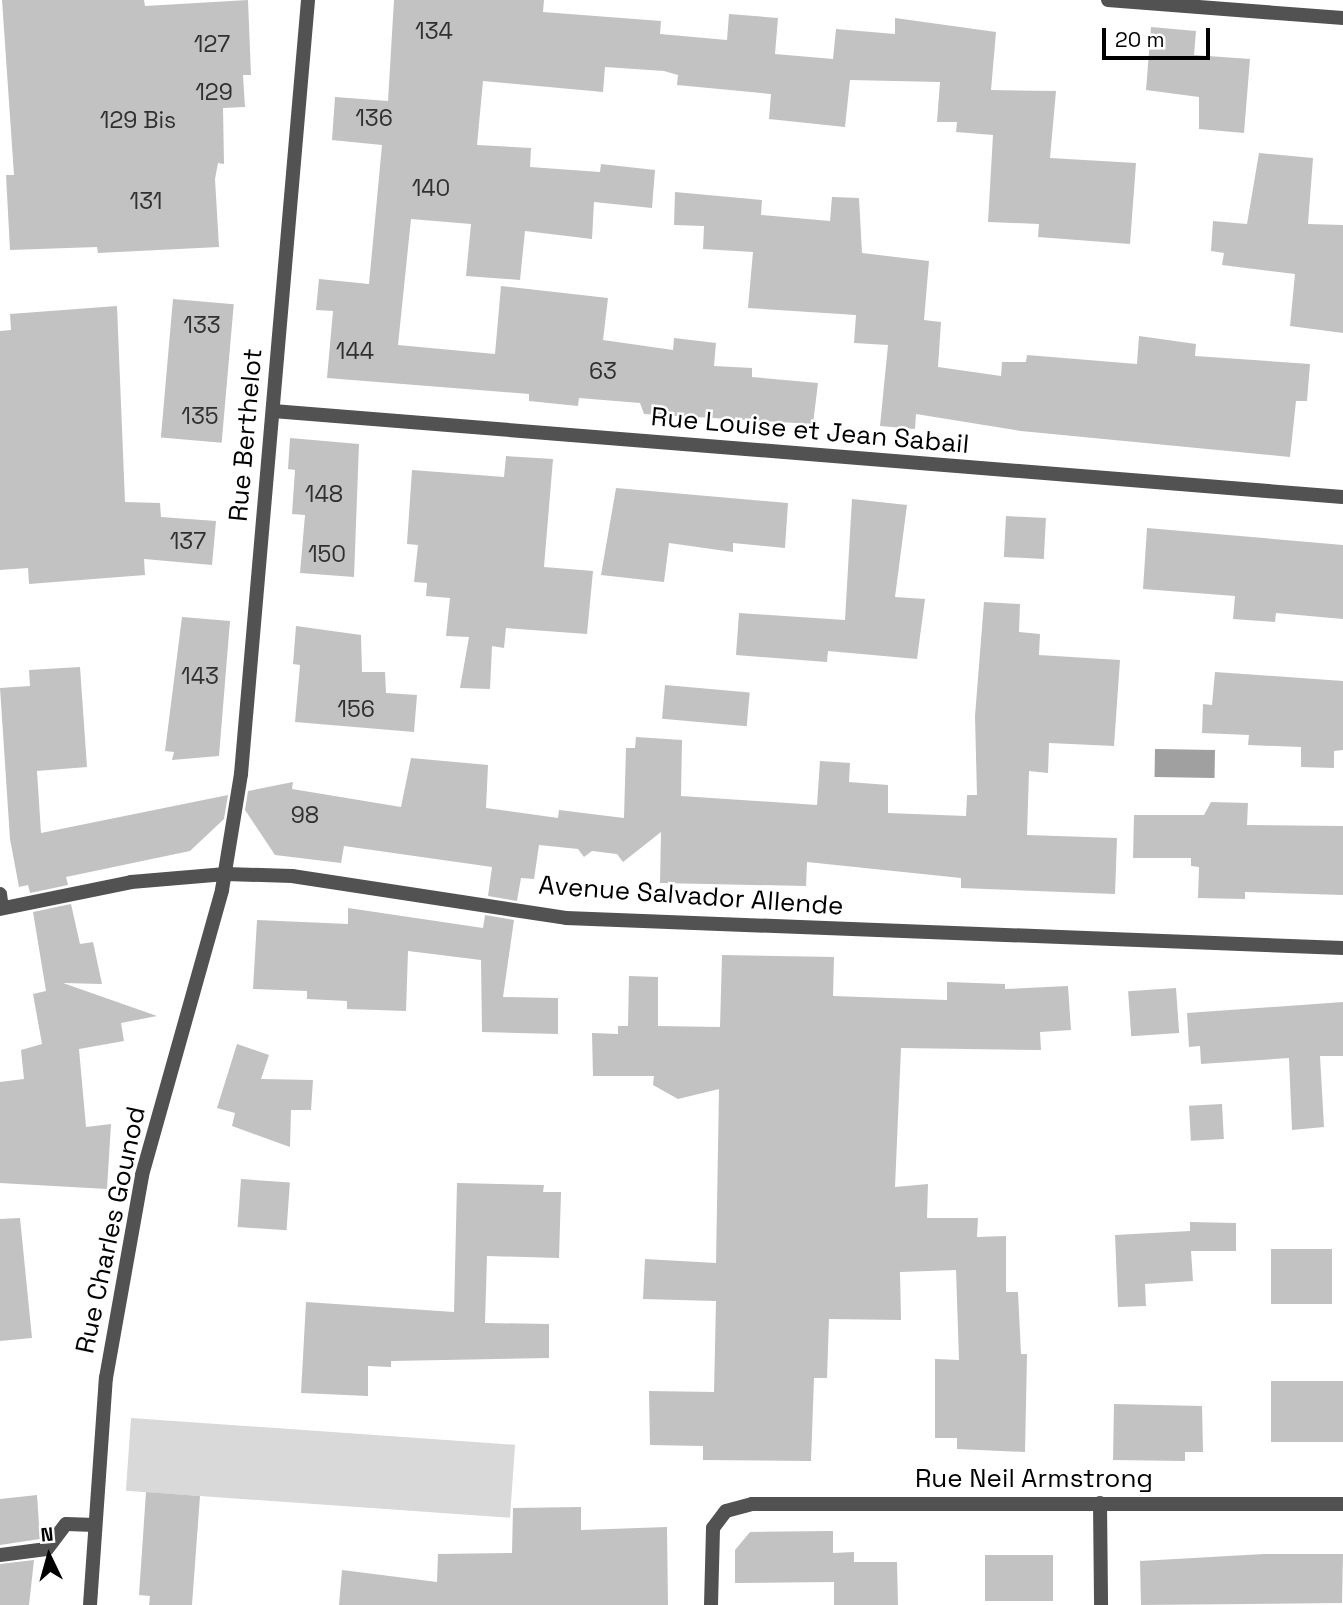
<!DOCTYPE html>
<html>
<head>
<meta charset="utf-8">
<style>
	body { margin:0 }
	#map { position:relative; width:1343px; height:1605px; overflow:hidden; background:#fff; font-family:"Space Grotesk",sans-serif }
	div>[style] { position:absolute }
	.green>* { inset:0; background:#d9d9d9; transform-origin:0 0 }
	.water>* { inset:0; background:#a0a0a0; transform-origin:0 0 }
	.building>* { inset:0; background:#c2c2c2; transform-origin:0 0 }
	.lane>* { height:14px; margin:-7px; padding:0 7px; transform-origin:7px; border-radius:7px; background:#525252 }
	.street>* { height:14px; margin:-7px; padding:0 7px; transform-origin:7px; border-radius:7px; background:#525252 }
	span { translate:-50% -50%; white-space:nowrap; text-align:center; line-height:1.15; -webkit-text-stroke:5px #fff; paint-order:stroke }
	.number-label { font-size:23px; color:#303030 }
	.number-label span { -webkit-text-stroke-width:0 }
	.street-label { font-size:26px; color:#000 }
	.north { position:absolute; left:14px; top:1521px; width:70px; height:70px; -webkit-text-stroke:5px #fff; paint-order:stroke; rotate:355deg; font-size:19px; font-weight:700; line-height:28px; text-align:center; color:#000 }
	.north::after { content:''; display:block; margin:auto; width:24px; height:32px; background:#000; clip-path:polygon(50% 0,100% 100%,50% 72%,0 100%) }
	.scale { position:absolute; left:1102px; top:28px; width:108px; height:32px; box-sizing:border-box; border:4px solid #000; border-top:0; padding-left:9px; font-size:21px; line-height:24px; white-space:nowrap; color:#000; -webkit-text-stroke:5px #fff; paint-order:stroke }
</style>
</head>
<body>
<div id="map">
	<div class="green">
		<div style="left:131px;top:1418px;width:385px;height:73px;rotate:4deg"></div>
	</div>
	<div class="water">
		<div style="left:1155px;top:749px;width:60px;height:28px;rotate:1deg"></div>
	</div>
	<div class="building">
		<div style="clip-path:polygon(2px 0,144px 0,145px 6px,248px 0,251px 75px,243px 75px,245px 107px,223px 108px,224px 164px,218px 163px,215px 179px,219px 247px,98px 253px,97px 247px,10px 250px,6px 175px,14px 175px)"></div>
		<div style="clip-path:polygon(394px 0,544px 0,543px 12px,661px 21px,660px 34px,727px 40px,729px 14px,778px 18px,775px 54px,833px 59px,836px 29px,895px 34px,895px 18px,996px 32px,991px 90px,1056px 91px,1050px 158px,1136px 163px,1130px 244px,1038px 237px,1039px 224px,988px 222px,993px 135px,956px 132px,957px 122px,937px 122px,940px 82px,850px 80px,845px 127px,769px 119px,771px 94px,677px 85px,678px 75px,664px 71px,605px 67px,603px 92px,483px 81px,477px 145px,531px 148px,530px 167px,600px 172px,601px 164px,655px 170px,652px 208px,594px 202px,592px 239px,525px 231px,520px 280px,466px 276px,471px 224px,411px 219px,398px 345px,495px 354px,501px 286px,608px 298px,603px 340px,673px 350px,674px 338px,716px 343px,714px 366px,752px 368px,752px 377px,818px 383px,813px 424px,644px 414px,640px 403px,579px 398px,578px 406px,529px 401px,529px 394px,327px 378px,333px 311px,316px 310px,319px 279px,369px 284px,382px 145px,332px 140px,335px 97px,388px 101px)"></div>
		<div style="clip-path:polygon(1151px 27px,1196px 31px,1194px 55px,1250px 59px,1244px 133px,1199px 129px,1199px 97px,1146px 90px)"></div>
		<div style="clip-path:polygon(1259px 153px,1313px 158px,1308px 224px,1343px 225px,1343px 333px,1290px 326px,1295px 274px,1222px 265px,1224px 253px,1211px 251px,1213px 221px,1247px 224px)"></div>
		<div style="clip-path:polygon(675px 192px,762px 200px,761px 215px,830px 221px,832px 197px,859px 198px,862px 253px,929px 261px,924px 320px,941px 322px,938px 367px,1001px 376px,1002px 362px,1026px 362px,1027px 355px,1137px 364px,1139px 336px,1196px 344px,1195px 356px,1310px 364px,1307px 401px,1296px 401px,1290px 457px,1021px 431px,916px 414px,915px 429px,880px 426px,888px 345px,854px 343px,856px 315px,748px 308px,753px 252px,703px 249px,704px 226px,674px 225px)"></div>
		<div style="left:173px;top:299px;width:61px;height:139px;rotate:5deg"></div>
		<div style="clip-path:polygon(117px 306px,125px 502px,160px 503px,161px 517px,216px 521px,212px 565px,144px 559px,145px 575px,29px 584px,28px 568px,0 570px,0 331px,11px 330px,10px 314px)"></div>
		<div style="clip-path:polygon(290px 438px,359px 444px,354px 577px,300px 573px,305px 515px,292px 514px,295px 470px,288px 469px)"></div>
		<div style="clip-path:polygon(506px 456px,553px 459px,544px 567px,593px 571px,587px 634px,506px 628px,504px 648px,492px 646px,490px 689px,460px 688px,469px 637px,446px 636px,450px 598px,426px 596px,427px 583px,414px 582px,418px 545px,407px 544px,412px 470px,504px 477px)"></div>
		<div style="clip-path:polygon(616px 488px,788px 503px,785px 548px,733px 543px,733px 552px,669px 543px,664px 582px,601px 575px)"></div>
		<div style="clip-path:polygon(852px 499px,907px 505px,895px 597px,925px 599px,917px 659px,828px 651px,827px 662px,736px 655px,739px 613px,845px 620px)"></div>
		<div style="left:1006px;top:516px;width:40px;height:41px;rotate:3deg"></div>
		<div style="clip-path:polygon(1147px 528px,1343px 545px,1343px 619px,1276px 613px,1275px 622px,1233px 619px,1235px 596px,1143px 589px)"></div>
		<div style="clip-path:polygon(984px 602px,1020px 604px,1019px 632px,1040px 634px,1039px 655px,1120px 660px,1114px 746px,1049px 743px,1048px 773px,1029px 771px,1027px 835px,1117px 838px,1115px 894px,961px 888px,961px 878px,807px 862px,806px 886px,660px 883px,661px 832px,623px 862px,617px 854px,592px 851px,584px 857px,578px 849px,539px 845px,534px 879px,521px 878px,517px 901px,488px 896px,492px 867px,344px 846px,341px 863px,275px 855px,245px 810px,248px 791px,293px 782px,292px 789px,401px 807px,411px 758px,488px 765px,486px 808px,558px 818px,559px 810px,624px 818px,626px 748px,635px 748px,636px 737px,682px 740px,681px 796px,817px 805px,820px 761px,850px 763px,849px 782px,888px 785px,888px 813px,966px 816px,967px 795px,977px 795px,975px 716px)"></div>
		<div style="clip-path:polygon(182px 617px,230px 621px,219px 756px,172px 760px,174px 752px,165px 751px)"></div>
		<div style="clip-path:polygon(296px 626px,361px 635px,362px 672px,385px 672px,386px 693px,417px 695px,414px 732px,295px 722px,300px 665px,293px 664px)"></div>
		<div style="clip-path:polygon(80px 667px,87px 767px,37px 771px,41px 833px,228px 795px,224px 819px,190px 851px,66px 877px,68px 885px,30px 893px,28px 885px,19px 887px,10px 839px,0 688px,30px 686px,29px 670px)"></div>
		<div style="clip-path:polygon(1215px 672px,1343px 681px,1343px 750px,1334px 751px,1334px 768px,1301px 767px,1301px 747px,1248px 745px,1249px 735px,1202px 733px,1203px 704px,1212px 705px)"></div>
		<div style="left:665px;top:685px;width:85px;height:34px;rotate:5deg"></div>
		<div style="clip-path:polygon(1211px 802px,1248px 803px,1247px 825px,1343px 826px,1343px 895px,1245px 892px,1245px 899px,1198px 898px,1199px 867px,1191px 866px,1191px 858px,1133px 858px,1134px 815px,1204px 815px)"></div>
		<div style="clip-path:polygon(71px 904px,80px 944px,93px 942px,102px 984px,63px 983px,157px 1016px,121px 1023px,124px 1041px,79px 1049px,86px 1127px,111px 1124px,107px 1189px,0 1183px,0 1082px,24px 1079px,21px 1050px,42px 1044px,33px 994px,46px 991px,33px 912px)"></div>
		<div style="clip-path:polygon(348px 908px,483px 928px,485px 915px,514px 920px,503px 997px,558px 998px,558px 1034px,482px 1032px,481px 960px,408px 951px,406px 1011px,347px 1009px,347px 1001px,307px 999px,307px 991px,253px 989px,257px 920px,348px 924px)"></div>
		<div style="clip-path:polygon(722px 955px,834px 957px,833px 996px,947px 1000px,947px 982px,1005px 984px,1005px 989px,1068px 986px,1071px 1030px,1040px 1032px,1041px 1050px,901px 1048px,895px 1187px,928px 1184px,927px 1218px,978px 1218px,977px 1237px,1006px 1236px,1006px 1292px,1018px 1292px,1021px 1354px,1027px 1354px,1025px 1452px,957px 1449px,957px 1438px,935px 1438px,935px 1359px,959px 1360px,956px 1270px,900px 1272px,901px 1320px,829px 1319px,827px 1378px,814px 1378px,811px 1461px,703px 1460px,703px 1446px,650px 1445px,649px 1391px,714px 1392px,716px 1301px,643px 1299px,645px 1259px,716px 1263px,719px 1089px,678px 1099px,653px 1085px,654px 1076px,593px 1076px,592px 1033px,618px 1034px,618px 1026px,628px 1026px,629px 976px,658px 977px,658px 1026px,720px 1027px)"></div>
		<div style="left:1176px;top:988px;width:45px;height:48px;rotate:86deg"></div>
		<div style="clip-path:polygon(1343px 1002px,1343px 1056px,1320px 1056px,1324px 1127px,1292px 1130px,1289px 1058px,1201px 1064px,1200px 1046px,1189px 1047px,1187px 1013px)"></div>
		<div style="clip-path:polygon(237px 1044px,269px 1055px,261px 1079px,313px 1080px,311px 1110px,291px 1110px,290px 1147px,232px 1126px,235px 1113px,217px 1108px)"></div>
		<div style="left:1222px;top:1104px;width:35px;height:33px;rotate:87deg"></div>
		<div style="left:241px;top:1179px;width:49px;height:48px;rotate:4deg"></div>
		<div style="clip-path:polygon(457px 1183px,544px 1185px,543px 1192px,561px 1192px,559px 1258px,487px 1256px,485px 1323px,549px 1324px,549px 1358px,391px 1361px,391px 1367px,368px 1366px,368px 1396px,301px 1393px,306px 1302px,454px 1312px)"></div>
		<div style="clip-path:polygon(20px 1218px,32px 1338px,0 1341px,0 1219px)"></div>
		<div style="clip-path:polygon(1190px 1222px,1236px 1223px,1236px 1251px,1191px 1251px,1193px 1281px,1145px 1284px,1146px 1306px,1118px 1307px,1115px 1235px,1190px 1231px)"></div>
		<div style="left:1271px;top:1249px;width:61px;height:55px"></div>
		<div style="left:1343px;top:1381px;width:61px;height:72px;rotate:90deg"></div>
		<div style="clip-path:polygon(1114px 1404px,1202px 1406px,1203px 1452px,1185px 1452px,1185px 1461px,1113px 1460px)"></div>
		<div style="clip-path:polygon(146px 1492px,200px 1496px,192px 1605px,149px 1605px,150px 1596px,139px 1595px)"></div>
		<div style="clip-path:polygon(37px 1495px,40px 1539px,0 1545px,0 1499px)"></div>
		<div style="clip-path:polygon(581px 1507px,581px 1530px,667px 1527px,668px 1605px,339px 1605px,342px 1570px,437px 1582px,438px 1554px,512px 1553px,513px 1508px)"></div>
		<div style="clip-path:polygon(833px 1531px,833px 1553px,854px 1552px,854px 1562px,897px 1562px,898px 1605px,834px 1605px,834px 1582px,735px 1583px,735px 1550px,750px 1532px)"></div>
		<div style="clip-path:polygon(1264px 1554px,1343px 1554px,1342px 1603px,1141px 1605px,1140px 1561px)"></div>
		<div style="left:985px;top:1555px;width:68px;height:46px"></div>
		<div style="clip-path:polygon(34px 1560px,29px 1605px,0 1605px,0 1564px)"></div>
	</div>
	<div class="lane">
		<div style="left:0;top:1555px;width:47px;rotate:-7.3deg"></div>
		<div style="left:47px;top:1549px;width:31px;rotate:-53deg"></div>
		<div style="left:66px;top:1524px;width:29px;rotate:2deg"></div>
	</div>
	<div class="street">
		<div style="left:1108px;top:0;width:236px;rotate:4.4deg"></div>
		<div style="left:273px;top:411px;width:1073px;rotate:4.6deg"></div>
		<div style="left:0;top:894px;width:14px;rotate:82deg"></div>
		<div style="left:0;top:909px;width:134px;rotate:-11.6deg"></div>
		<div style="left:131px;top:882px;width:95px;rotate:-4.8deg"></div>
		<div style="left:226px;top:874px;width:66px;rotate:1.7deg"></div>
		<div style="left:292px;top:876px;width:277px;rotate:8.7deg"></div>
		<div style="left:566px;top:918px;width:778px;rotate:2.21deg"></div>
		<div style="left:1100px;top:1503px;width:102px;rotate:89.4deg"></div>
		<div style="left:90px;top:1605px;width:228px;rotate:-86deg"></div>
		<div style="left:106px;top:1378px;width:206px;rotate:-79.9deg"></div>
		<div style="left:142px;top:1175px;width:296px;rotate:-74.3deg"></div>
		<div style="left:222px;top:890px;width:118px;rotate:-80.7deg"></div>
		<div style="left:241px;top:774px;width:777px;rotate:-85.05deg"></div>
		<div style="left:711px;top:1605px;width:77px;rotate:-88.5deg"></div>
		<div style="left:713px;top:1528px;width:21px;rotate:-53deg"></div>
		<div style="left:726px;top:1511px;width:27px;rotate:-15deg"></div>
		<div style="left:752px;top:1504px;width:591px"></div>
	</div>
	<div class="number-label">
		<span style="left:434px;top:31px">134</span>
		<span style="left:212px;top:44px">127</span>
		<span style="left:214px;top:92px">129</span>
		<span style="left:374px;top:118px">136</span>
		<span style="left:138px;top:120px">129 Bis</span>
		<span style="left:431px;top:188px">140</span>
		<span style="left:146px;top:201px">131</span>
		<span style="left:202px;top:325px">133</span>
		<span style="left:355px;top:351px">144</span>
		<span style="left:603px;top:371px">63</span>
		<span style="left:200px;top:416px">135</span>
		<span style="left:324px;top:494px">148</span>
		<span style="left:188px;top:541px">137</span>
		<span style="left:327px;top:554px">150</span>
		<span style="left:200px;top:676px">143</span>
		<span style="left:356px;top:709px">156</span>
		<span style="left:305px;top:815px">98</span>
	</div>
	<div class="street-label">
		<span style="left:810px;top:431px;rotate:5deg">Rue Louise et Jean Sabail</span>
		<span style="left:246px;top:435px;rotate:-85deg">Rue Berthelot</span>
		<span style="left:691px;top:896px;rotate:4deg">Avenue Salvador Allende</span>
		<span style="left:111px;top:1230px;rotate:-78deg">Rue Charles Gounod</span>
		<span style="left:1034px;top:1479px">Rue Neil Armstrong</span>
	</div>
	<div class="north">N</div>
	<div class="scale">20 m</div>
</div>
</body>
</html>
